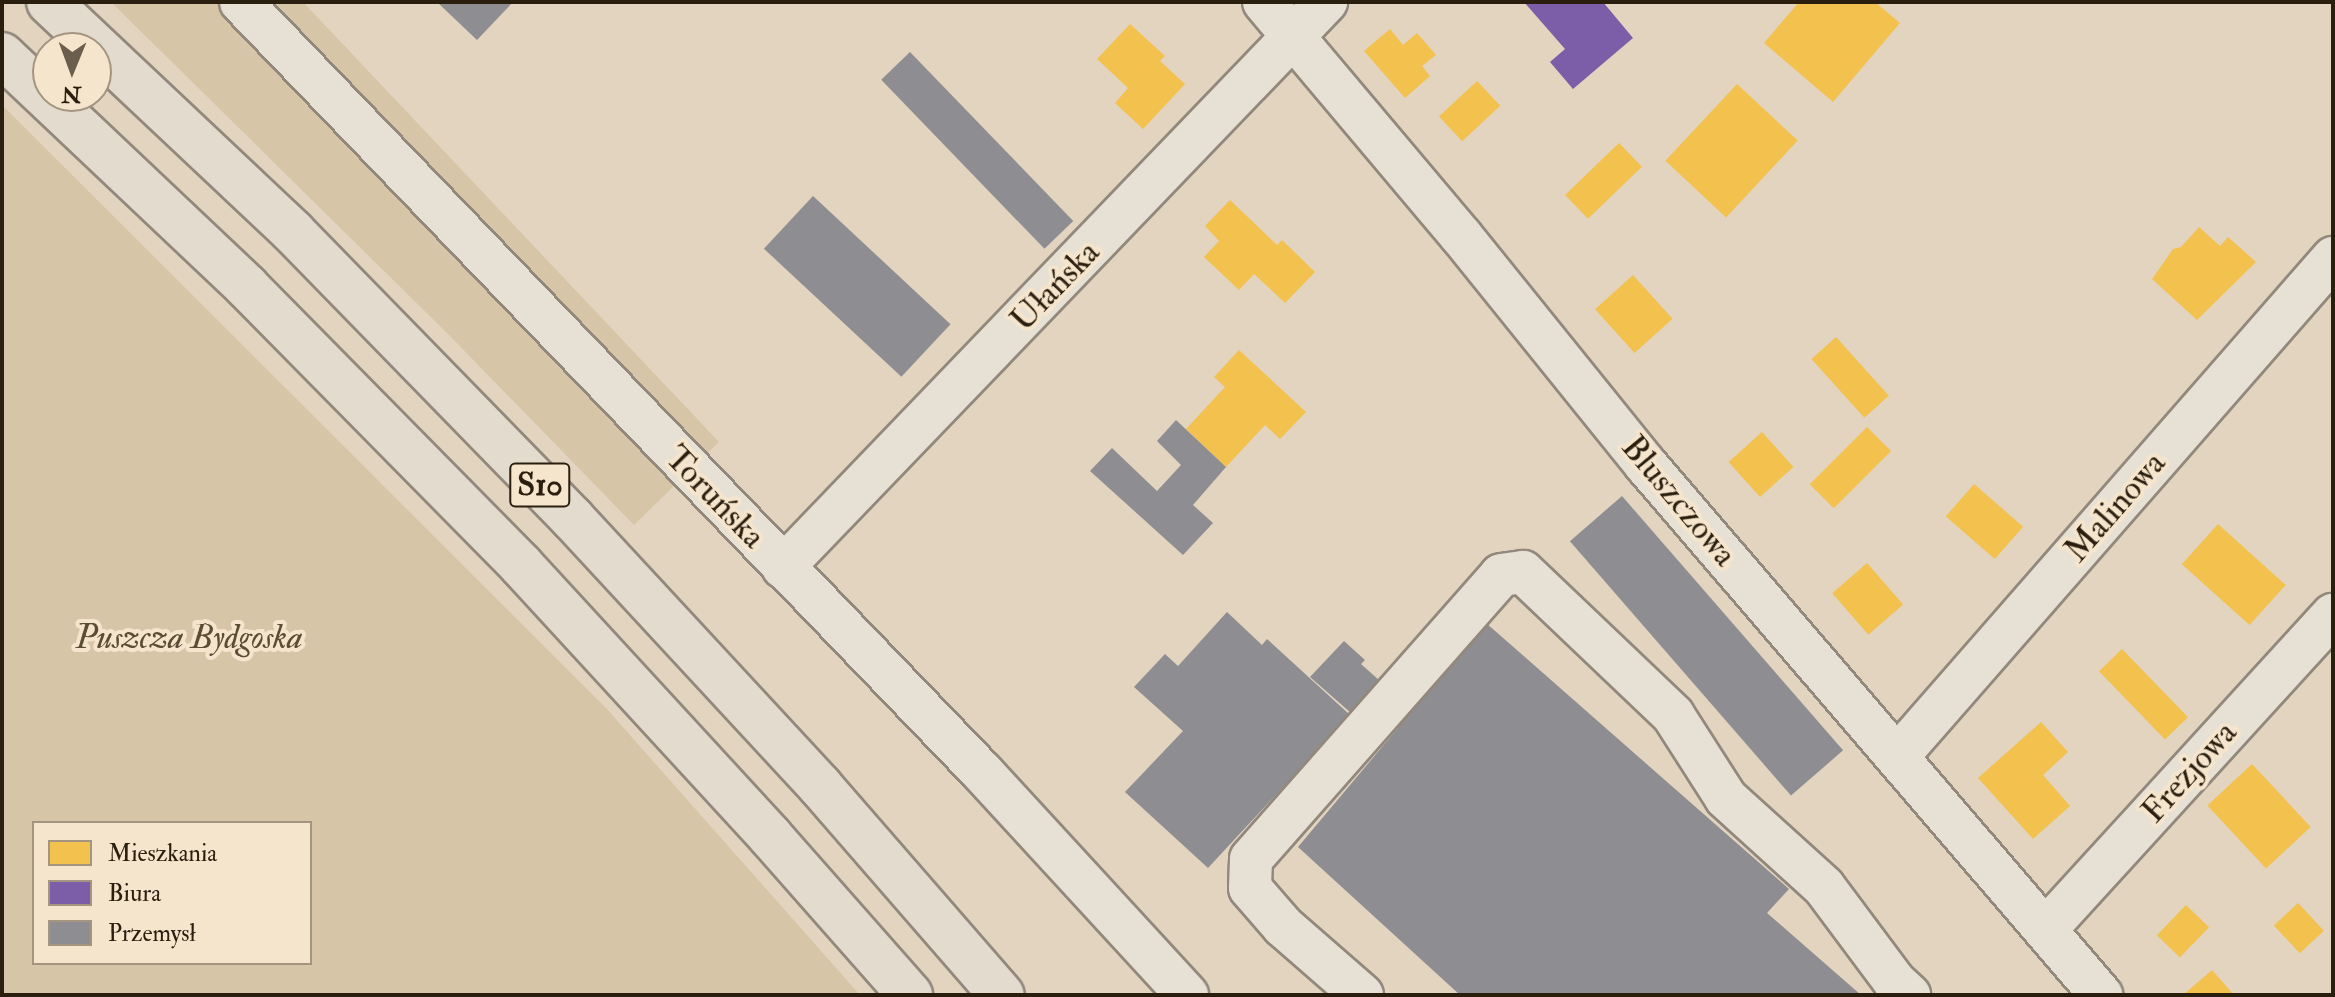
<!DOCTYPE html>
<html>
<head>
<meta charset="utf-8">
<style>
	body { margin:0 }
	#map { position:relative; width:2335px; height:997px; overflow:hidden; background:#e2d4bf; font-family:"IM FELL Double Pica",serif }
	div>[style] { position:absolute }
	.green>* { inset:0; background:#d7c5a8 }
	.homes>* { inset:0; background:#f2c14e; transform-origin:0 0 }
	.offices>* { inset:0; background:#7b5ea7 }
	.industry>* { inset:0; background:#8d8d92; transform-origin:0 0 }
	.roads { filter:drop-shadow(2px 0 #92887b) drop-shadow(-2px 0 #92887b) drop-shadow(0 2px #92887b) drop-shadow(0 -2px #92887b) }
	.minor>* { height:42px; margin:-21px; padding:0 21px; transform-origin:21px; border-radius:21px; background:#e7e0d5 }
	.highway>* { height:44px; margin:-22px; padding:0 22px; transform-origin:22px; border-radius:22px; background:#e3dbce }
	span { translate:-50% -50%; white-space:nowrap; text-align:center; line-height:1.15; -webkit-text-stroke:8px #f5e5cc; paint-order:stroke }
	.shield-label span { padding:2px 6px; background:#f5e5cc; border:2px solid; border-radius:6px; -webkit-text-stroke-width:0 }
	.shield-label { font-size:32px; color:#2a1e0e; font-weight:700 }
	.street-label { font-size:34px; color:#2a1e0e }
	.park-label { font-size:34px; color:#5b4c36; font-style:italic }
	.frame { position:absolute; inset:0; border:4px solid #2a1e0e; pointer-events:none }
	.legend { position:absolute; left:32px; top:821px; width:280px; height:144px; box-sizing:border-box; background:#f5e5cc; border:2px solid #a49580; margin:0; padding:10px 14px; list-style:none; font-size:24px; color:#2a1e0e }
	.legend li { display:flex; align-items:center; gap:16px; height:40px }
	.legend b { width:40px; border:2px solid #a49580 }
	.north { position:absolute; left:32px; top:32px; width:80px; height:80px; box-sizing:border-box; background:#f5e5cc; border:2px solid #a49580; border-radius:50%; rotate:181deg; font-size:22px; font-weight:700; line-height:32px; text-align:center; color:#2a1e0e }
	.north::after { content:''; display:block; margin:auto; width:28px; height:36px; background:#6a5e4c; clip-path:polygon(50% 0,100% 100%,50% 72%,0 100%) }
</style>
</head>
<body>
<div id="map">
	<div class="green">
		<div style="clip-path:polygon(111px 2px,303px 2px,719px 442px,634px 525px,449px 335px)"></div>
		<div style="clip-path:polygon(evenodd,2px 105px,606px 708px,860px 995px,2px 995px,2px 105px,34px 823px,310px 823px,310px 963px,34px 963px,34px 823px)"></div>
	</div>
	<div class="homes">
		<div style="clip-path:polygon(1799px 2px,1875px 2px,1900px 23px,1833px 102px,1764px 43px)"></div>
		<div style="clip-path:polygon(1130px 24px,1165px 56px,1160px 61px,1185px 84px,1143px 129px,1115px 103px,1128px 88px,1097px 59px)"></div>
		<div style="clip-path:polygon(1390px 29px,1403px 45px,1417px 33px,1436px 55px,1422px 66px,1430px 76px,1405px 98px,1364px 51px)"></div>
		<div style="left:1477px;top:81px;width:34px;height:52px;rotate:47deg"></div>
		<div style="left:1737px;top:84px;width:83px;height:105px;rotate:43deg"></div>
		<div style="left:1619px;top:143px;width:33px;height:75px;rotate:46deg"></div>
		<div style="clip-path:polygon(1230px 200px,1277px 245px,1282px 240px,1315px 272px,1285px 303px,1254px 274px,1239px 290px,1204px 257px,1219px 241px,1205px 226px)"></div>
		<div style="clip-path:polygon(2199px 227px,2220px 246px,2228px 237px,2256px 262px,2197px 320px,2152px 279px,2173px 249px,2181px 247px)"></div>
		<div style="left:1633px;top:275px;width:59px;height:51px;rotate:48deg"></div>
		<div style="left:1836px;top:337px;width:79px;height:33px;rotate:48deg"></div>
		<div style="clip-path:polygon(1239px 350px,1306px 412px,1280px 439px,1265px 425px,1226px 467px,1186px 429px,1225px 387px,1214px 377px)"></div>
		<div style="left:1867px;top:427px;width:34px;height:81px;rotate:45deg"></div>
		<div style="left:1762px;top:432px;width:47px;height:45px;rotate:48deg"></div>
		<div style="left:1974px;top:484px;width:65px;height:43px;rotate:41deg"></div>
		<div style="left:2218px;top:524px;width:91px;height:54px;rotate:42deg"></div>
		<div style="left:1867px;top:563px;width:55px;height:46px;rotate:49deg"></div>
		<div style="left:2122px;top:649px;width:95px;height:32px;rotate:46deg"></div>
		<div style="clip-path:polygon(2041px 722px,2068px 752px,2043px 775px,2070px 806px,2033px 839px,1978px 778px)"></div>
		<div style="left:2252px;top:764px;width:86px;height:61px;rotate:47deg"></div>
		<div style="left:2298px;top:903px;width:38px;height:33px;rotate:47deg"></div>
		<div style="left:2186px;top:905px;width:32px;height:42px;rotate:44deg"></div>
		<div style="clip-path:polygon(2212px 970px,2234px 995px,2183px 995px)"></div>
	</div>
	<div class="offices">
		<div style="clip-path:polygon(1524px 2px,1603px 2px,1633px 38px,1573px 89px,1550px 62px,1565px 49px)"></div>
	</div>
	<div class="industry">
		<div style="clip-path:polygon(437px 2px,513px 2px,477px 40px)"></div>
		<div style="left:910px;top:52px;width:235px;height:40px;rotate:46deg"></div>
		<div style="left:813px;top:196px;width:188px;height:72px;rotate:43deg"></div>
		<div style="clip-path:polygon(1176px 420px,1226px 467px,1193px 505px,1213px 523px,1183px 555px,1090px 471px,1112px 448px,1157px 491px,1181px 465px,1157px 441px)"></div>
		<div style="left:1622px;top:496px;width:337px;height:69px;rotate:49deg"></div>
		<div style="clip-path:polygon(1227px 612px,1262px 645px,1267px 639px,1350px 715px,1208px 868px,1125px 792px,1183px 731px,1134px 687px,1165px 654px,1178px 666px)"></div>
		<div style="clip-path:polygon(1486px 623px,1789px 889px,1767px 913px,1861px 995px,1460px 995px,1298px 847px)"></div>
		<div style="clip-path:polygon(1344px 641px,1365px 660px,1361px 664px,1380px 681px,1351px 713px,1310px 677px)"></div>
	</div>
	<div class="roads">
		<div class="minor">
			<div style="left:241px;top:2px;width:1069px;rotate:46.1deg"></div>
			<div style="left:982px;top:772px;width:303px;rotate:47.4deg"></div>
			<div style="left:1264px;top:2px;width:307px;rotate:49.9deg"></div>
			<div style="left:1462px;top:237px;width:293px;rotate:51.1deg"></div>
			<div style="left:1646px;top:465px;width:699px;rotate:49.35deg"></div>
			<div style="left:783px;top:567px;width:784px;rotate:-46.14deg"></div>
			<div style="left:1897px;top:757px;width:663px;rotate:-48.85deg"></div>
			<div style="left:2045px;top:930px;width:427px;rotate:-47.6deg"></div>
			<div style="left:1362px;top:995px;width:105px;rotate:-138.9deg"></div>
			<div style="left:1283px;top:926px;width:50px;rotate:-131deg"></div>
			<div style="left:1250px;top:888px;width:29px;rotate:-88deg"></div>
			<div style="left:1251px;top:859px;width:378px;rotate:-48.6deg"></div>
			<div style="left:1501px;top:575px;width:22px;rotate:-8deg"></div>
			<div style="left:1523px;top:572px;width:207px;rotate:43.6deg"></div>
			<div style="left:1673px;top:715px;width:98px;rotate:57.4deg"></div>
			<div style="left:1726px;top:798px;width:132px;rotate:42.2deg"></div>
			<div style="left:1824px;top:887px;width:117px;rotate:53.3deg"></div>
			<div style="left:1894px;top:981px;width:21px;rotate:43deg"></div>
		</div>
		<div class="highway">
			<div style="left:49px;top:2px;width:335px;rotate:43.3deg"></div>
			<div style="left:293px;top:232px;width:400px;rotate:45.7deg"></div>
			<div style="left:572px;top:518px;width:365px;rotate:47.2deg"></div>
			<div style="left:820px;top:786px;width:277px;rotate:49deg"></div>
			<div style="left:2px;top:55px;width:337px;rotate:43.4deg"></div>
			<div style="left:247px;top:287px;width:390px;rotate:45.4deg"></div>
			<div style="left:521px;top:565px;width:368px;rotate:47.4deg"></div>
			<div style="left:770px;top:836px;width:212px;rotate:48.6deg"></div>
		</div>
	</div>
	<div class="shield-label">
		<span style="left:540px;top:485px">S10</span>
	</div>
	<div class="street-label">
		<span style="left:1055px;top:286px;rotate:-46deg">Ułańska</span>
		<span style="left:715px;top:497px;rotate:46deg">Toruńska</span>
		<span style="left:1679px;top:501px;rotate:50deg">Bluszczowa</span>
		<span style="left:2115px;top:507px;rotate:-49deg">Malinowa</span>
		<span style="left:2189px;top:772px;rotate:-48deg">Frezjowa</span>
	</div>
	<div class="park-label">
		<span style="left:189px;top:638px">Puszcza Bydgoska</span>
	</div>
	<div class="frame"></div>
	<ul class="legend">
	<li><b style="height:22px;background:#f2c14e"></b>Mieszkania</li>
	<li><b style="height:22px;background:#7b5ea7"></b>Biura</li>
	<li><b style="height:22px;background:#8d8d92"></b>Przemysł</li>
	</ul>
	<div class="north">N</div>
</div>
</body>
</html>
